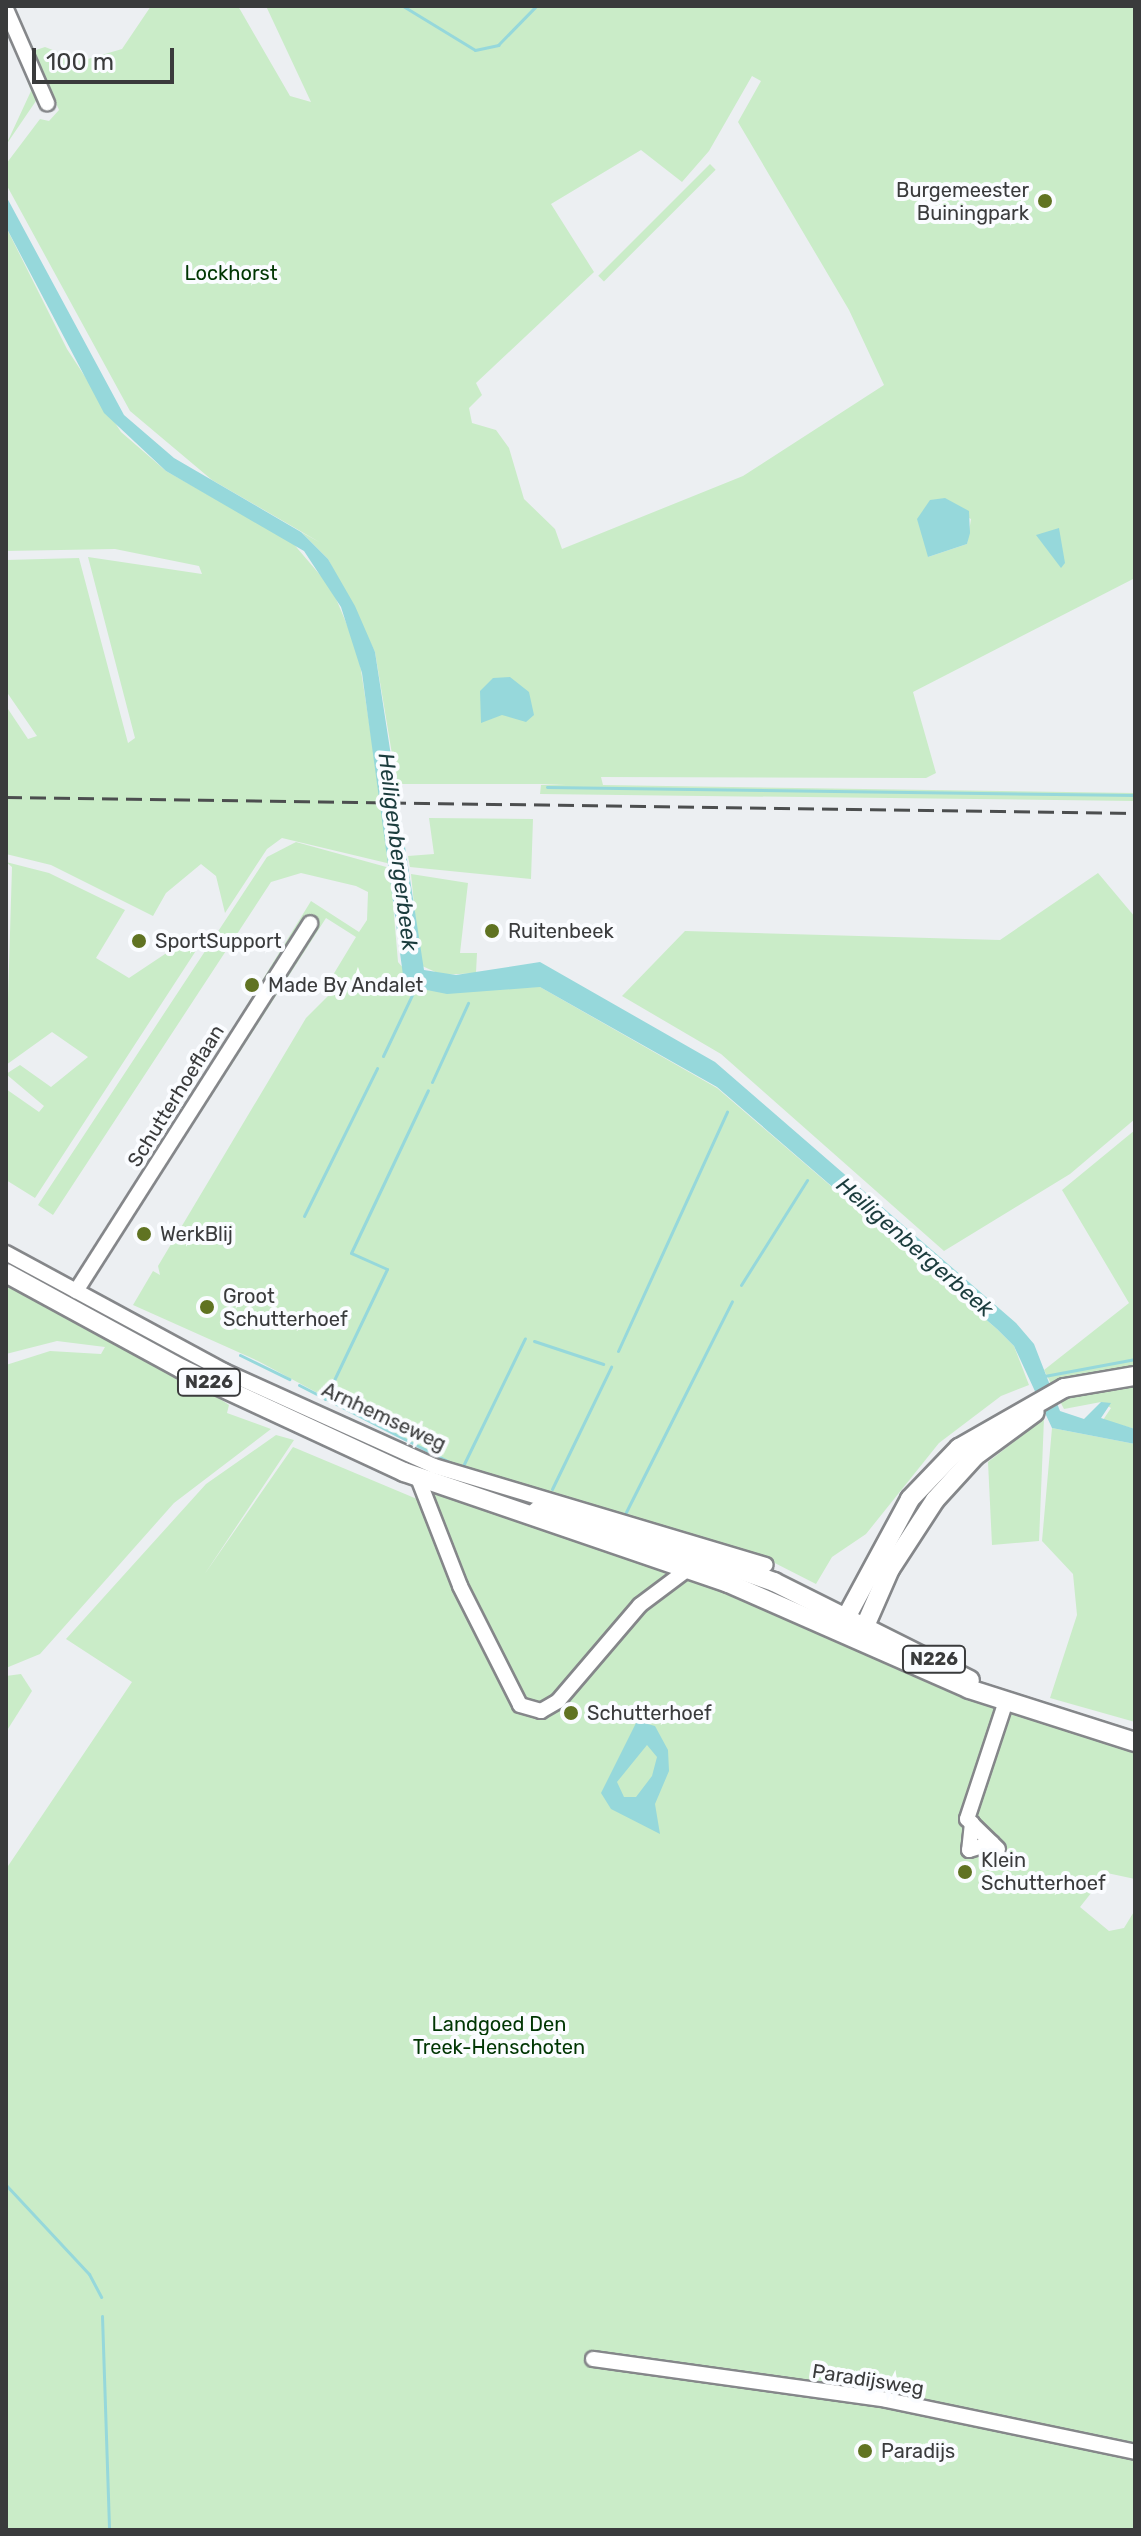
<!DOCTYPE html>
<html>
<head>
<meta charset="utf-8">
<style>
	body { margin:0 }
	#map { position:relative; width:1141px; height:2536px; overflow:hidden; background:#eceff2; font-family:Rubik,sans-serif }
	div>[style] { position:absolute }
	.green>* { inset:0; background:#caecc8; transform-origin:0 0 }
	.water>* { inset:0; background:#96d8db }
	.stream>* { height:3px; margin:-1.5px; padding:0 1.5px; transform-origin:1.5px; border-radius:1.5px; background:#96d8db }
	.roads { filter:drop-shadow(2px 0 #85878a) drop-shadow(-2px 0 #85878a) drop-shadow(0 2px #85878a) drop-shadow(0 -2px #85878a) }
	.minor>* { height:14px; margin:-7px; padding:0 7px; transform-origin:7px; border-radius:7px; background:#fff }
	.major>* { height:18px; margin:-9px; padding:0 9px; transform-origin:9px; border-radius:9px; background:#fff }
	.rail>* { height:3px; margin-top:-1.5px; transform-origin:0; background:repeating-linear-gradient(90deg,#4c4e4f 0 16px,transparent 0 24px) }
	.dots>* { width:22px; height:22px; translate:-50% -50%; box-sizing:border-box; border:4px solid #fafcff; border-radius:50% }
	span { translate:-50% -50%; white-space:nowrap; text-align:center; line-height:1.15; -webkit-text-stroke:8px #fafcff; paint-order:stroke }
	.shield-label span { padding:2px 6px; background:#fafcff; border:2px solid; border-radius:6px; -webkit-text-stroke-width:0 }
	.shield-label { font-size:18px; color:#3a3b3c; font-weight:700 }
	.poi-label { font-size:20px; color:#3a3b3c }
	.right { translate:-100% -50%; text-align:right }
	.left { translate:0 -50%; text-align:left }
	.park-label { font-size:20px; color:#003603 }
	.street-label { font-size:20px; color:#3a3b3c }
	.water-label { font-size:22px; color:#1b3c3d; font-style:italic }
	.frame { position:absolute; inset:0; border:8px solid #3a3b3c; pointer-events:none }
	.scale { position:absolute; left:32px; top:48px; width:142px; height:36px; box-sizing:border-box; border:4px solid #3a3b3c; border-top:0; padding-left:10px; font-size:24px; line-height:28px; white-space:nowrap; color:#3a3b3c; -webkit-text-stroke:6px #fafcff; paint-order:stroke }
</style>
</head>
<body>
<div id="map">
	<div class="green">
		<div style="clip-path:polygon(evenodd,151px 6px,238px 6px,290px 96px,311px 102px,266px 6px,1135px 6px,1135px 578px,913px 692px,936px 773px,926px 778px,601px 777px,603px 785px,1135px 793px,1135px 801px,540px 794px,541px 785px,566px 784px,397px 784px,375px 652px,328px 559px,301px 532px,321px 543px,212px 480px,130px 411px,6px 184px,6px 164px,40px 119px,49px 121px,59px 110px,33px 51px,45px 47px,81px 61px,122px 49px,151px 6px,752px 76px,761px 81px,738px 122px,849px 310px,884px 385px,743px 476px,562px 549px,555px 529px,524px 499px,509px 448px,496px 430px,472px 423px,469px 408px,482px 395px,476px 383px,594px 272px,551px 204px,641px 150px,682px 182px,709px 151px,752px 76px,151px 6px,930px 500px,971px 519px,967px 544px,928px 557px,930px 500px)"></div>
		<div style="clip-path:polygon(6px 23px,40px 95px,6px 145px,31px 91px)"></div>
		<div style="left:710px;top:164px;width:8px;height:158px;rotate:45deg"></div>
		<div style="clip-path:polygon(6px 227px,67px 349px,121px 432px,166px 471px,292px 542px,332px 589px,358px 651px,391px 864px,282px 838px,267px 849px,225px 913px,216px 876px,201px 864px,166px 893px,153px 916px,51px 865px,6px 854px,6px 706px,28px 739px,37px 736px,6px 691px,6px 560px,79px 558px,128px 743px,135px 738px,88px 557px,202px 574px,199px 566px,115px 549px,6px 551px)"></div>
		<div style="clip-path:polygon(429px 818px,533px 819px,531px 879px,410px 867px,408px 856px,434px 854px)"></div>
		<div style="clip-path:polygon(296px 842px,390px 868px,398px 962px,421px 989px,540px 987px,717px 1088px,997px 1329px,1014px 1346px,1029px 1385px,1001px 1396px,939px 1443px,866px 1534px,832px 1557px,816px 1584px,761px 1556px,625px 1528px,629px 1515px,465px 1472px,258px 1361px,133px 1305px,153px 1271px,160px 1275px,158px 1266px,306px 1018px,334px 990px,333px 975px,356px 937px,326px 918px,90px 1285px,78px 1279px,311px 901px,359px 932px,367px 920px,368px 892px,356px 886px,301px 873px,271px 882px,53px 1215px,38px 1205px,267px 857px)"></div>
		<div style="clip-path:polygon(6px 862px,49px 873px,125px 910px,96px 958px,129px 978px,180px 944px,199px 946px,35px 1198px,6px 1180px,6px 1089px,39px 1112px,44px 1106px,6px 1074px,20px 1065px,51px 1087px,88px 1057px,52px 1032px,6px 1065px,12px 867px)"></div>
		<div style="clip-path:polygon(1098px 873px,1135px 917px,1135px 1119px,1070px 1174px,944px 1251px,721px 1054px,622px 996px,685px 931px,1000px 940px)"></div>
		<div style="clip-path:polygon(411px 874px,468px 883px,460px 953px,477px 953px,476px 973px,442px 975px,420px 965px)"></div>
		<div style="clip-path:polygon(1135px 1130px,1135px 1429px,1103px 1420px,1111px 1408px,1101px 1402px,1064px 1409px,1044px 1370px,1129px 1303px,1062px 1190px)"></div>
		<div style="clip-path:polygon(6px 1278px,189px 1378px,229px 1405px,227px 1413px,271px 1429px,174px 1503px,40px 1654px,6px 1668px,6px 1365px,50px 1351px,101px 1354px,105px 1347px,57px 1341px,6px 1354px)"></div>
		<div style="clip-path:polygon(1044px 1418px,1039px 1541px,992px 1545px,988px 1462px)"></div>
		<div style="clip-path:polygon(1052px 1428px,1135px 1444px,1135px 1722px,1050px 1698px,1077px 1615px,1073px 1574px,1042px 1541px)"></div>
		<div style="clip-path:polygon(276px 1435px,294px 1440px,204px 1575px,293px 1447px,417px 1499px,412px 1486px,692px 1579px,998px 1709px,1135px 1749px,1135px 1879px,1107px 1873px,1080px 1907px,1109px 1931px,1124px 1928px,1135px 1910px,1135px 2530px,6px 2530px,6px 1869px,132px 1682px,66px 1639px,206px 1484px)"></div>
		<div style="clip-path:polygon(21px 1674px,32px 1691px,6px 1732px,6px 1676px)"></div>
	</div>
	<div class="water">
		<div style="clip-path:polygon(6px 196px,124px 415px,174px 458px,301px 532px,328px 559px,355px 606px,375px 652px,424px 970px,456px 975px,540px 962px,715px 1062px,1016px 1323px,1034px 1344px,1060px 1411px,1084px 1419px,1101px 1402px,1111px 1403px,1101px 1418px,1135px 1429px,1135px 1444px,1052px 1428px,1014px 1346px,997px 1329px,717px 1087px,540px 987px,447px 994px,422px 989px,403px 975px,362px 673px,341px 607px,304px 551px,166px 471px,104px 413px,6px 227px)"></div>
		<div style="clip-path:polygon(945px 498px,969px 511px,970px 533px,967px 544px,928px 557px,917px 519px,930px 500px)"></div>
		<div style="clip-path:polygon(1059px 528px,1065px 563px,1061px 568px,1036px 535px)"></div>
		<div style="clip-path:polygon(510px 677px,529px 692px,534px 715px,526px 722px,502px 715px,481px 723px,480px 691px,493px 678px)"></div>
		<div style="clip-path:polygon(evenodd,637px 1721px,655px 1726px,668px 1750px,669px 1771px,655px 1804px,660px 1834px,611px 1809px,601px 1793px,637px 1721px,647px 1745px,657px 1757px,652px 1776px,636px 1797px,624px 1797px,617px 1782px,647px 1745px)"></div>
	</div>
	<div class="stream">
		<div style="left:403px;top:6px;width:84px;rotate:31.4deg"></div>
		<div style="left:475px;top:50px;width:24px;rotate:-12deg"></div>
		<div style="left:498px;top:45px;width:54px;rotate:-45.7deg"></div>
		<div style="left:547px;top:787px;width:588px;rotate:0.78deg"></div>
		<div style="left:383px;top:1056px;width:68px;rotate:-64.6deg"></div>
		<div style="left:432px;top:1082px;width:87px;rotate:-65.5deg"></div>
		<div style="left:304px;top:1216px;width:165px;rotate:-63.7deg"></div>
		<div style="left:741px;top:1285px;width:124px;rotate:-57.8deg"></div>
		<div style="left:534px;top:1341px;width:73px;rotate:18.4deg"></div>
		<div style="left:618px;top:1351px;width:263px;rotate:-65.5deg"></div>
		<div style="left:240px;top:1355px;width:55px;rotate:26.1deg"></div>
		<div style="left:1039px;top:1377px;width:98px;rotate:-10.6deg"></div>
		<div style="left:299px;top:1385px;width:175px;rotate:27.1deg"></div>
		<div style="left:325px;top:1399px;width:144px;rotate:-64.5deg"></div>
		<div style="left:387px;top:1269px;width:39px;rotate:-156deg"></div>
		<div style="left:351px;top:1253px;width:180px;rotate:-64.7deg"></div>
		<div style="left:462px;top:1468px;width:144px;rotate:-64.1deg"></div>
		<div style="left:552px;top:1489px;width:136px;rotate:-64.2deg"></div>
		<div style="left:625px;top:1514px;width:238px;rotate:-63.3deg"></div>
		<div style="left:6px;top:2185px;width:122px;rotate:47deg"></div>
		<div style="left:89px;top:2274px;width:26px;rotate:62deg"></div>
		<div style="left:102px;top:2316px;width:214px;rotate:88.1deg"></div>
	</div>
	<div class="roads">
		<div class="minor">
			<div style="left:6px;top:9px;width:103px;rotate:66.4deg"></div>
			<div style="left:6px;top:1253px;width:248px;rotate:28.4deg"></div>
			<div style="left:224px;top:1371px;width:230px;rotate:24.3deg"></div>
			<div style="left:434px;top:1466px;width:346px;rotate:16.6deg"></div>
			<div style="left:76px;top:1291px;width:436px;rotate:-57.5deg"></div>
			<div style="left:418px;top:1478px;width:116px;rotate:68.7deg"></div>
			<div style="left:460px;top:1586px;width:133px;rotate:63.2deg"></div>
			<div style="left:520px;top:1705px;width:22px;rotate:16deg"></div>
			<div style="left:541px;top:1711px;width:20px;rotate:-30deg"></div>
			<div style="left:558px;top:1701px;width:126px;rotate:-49.5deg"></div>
			<div style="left:640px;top:1605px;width:60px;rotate:-36.9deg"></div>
			<div style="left:972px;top:1823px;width:27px;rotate:96deg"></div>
			<div style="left:969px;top:1850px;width:24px;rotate:-17deg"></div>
			<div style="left:998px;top:1849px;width:43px;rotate:-135.9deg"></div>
			<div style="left:967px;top:1819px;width:124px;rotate:-71.7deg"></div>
			<div style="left:593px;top:2359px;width:297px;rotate:7.9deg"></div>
			<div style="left:887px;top:2400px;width:253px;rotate:11.8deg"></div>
		</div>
		<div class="major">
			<div style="left:6px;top:1273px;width:200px;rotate:28.6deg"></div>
			<div style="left:182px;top:1369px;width:245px;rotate:24.9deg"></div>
			<div style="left:404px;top:1472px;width:342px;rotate:18.9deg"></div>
			<div style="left:728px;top:1583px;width:263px;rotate:23.7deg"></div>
			<div style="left:969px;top:1689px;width:174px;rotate:17.7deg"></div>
			<div style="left:537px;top:1511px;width:128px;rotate:14deg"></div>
			<div style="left:661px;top:1542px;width:120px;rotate:19.5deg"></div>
			<div style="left:774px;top:1582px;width:219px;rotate:26.6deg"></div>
			<div style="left:842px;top:1625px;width:143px;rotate:-61.6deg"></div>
			<div style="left:910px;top:1499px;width:71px;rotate:-46.1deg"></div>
			<div style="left:959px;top:1448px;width:121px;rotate:-29.7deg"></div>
			<div style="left:1064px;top:1388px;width:72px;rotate:-9.6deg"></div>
			<div style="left:862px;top:1633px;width:70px;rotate:-66.4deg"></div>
			<div style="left:890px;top:1569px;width:82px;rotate:-56.9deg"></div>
			<div style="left:935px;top:1500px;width:59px;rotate:-47.7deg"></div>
			<div style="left:975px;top:1456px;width:74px;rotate:-36.3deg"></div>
		</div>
	</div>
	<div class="rail">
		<div style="left:6px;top:797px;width:1129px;rotate:0.81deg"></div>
	</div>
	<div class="dots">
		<div style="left:1045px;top:201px;background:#607322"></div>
		<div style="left:492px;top:931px;background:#607322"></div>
		<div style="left:139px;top:941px;background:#607322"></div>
		<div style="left:252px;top:985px;background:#607322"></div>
		<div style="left:144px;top:1234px;background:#607322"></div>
		<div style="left:207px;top:1307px;background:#607322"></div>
		<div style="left:571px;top:1713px;background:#607322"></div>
		<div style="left:965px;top:1872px;background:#607322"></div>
		<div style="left:865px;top:2451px;background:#607322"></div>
	</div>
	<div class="shield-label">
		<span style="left:209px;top:1382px">N226</span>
		<span style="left:934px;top:1659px">N226</span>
	</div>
	<div class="poi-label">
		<span class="right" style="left:1029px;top:202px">Burgemeester<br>Buiningpark</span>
		<span class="left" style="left:508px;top:931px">Ruitenbeek</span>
		<span class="left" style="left:155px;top:941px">SportSupport</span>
		<span class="left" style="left:268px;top:985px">Made By Andalet</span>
		<span class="left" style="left:160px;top:1234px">WerkBlij</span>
		<span class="left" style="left:223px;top:1308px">Groot<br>Schutterhoef</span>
		<span class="left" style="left:587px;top:1713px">Schutterhoef</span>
		<span class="left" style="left:981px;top:1872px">Klein<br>Schutterhoef</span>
		<span class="left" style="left:881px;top:2451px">Paradijs</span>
	</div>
	<div class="park-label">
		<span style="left:231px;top:273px">Lockhorst</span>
		<span style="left:499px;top:2036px">Landgoed Den<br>Treek-Henschoten</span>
	</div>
	<div class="street-label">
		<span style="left:176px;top:1096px;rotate:-58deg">Schutterhoeflaan</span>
		<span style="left:384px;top:1417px;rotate:25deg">Arnhemseweg</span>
		<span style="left:868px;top:2380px;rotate:9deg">Paradijsweg</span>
	</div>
	<div class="water-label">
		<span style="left:398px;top:852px;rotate:83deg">Heiligenbergerbeek</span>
		<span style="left:915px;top:1247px;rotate:41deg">Heiligenbergerbeek</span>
	</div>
	<div class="frame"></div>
	<div class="scale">100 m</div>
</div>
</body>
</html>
